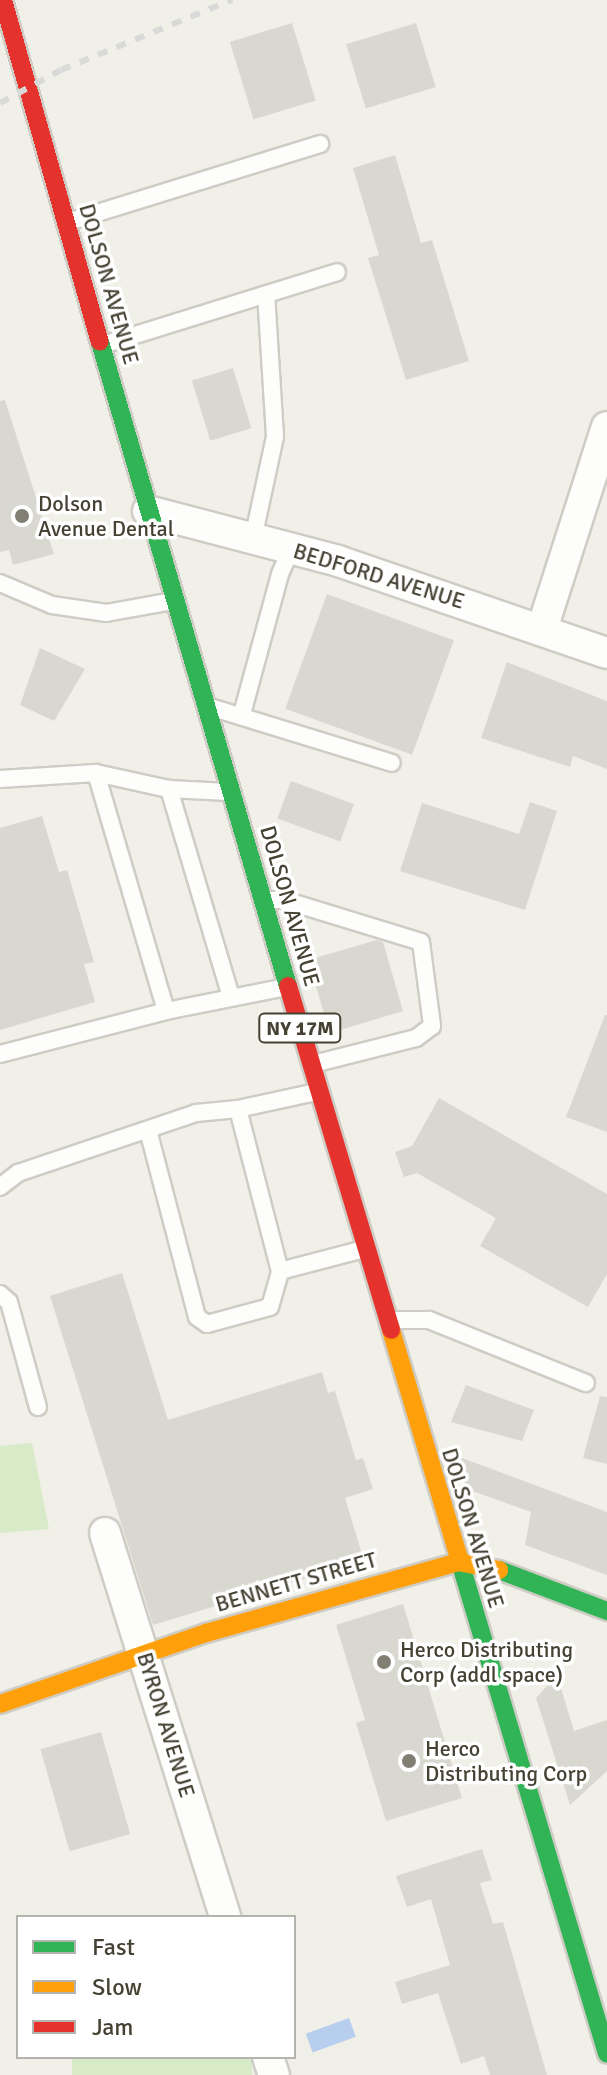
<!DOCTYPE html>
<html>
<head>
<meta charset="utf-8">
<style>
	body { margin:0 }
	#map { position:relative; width:607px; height:2075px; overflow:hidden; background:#f0efe8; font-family:Signika,sans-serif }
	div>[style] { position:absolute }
	.green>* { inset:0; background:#d7ebc8; transform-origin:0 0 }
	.water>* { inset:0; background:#b8ceee; transform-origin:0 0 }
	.building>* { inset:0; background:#d9d8d0; transform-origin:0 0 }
	.roads { filter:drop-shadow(2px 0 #ceccc5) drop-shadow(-2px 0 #ceccc5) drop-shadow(0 2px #ceccc5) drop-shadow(0 -2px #ceccc5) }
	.lane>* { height:16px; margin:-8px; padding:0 8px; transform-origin:8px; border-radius:8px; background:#fdfdfc }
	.street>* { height:30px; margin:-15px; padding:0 15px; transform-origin:15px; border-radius:15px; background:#fdfdfc }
	.fast>* { height:18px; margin:-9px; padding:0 9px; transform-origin:9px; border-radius:9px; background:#30b455 }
	.slow>* { height:18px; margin:-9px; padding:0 9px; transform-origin:9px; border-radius:9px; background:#ff9f0a }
	.jam>* { height:18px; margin:-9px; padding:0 9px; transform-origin:9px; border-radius:9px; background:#e5322d }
	.rail>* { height:6px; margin-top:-3px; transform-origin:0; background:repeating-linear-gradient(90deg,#d9d9d8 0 10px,transparent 0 20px) }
	.dots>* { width:22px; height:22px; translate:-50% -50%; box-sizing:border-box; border:4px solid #fff; border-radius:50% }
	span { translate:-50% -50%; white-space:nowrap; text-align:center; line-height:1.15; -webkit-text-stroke:7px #fff; paint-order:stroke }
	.shield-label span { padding:2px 6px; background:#fff; border:2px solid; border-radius:6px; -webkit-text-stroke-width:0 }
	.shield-label { font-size:20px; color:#454234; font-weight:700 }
	.street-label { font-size:22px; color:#454234 }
	.poi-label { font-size:22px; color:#454234 }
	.left { translate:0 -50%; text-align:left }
	.legend { position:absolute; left:16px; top:1915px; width:280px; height:144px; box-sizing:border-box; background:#fff; border:2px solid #b5b3ae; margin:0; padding:10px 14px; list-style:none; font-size:24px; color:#454234 }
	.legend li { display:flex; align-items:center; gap:16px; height:40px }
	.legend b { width:40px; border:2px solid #b5b3ae }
</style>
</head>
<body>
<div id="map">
	<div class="green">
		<div style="clip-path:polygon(32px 1443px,49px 1529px,0 1533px,0 1446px)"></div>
		<div style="left:72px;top:2057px;width:180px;height:22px"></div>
	</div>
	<div class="water">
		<div style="left:349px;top:2018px;width:20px;height:46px;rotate:70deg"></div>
	</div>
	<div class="building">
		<div style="left:292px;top:23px;width:81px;height:65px;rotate:73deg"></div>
		<div style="left:416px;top:23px;width:67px;height:73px;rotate:73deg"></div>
		<div style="clip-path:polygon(395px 155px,421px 243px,432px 240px,469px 361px,406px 380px,368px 258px,379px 255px,353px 168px)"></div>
		<div style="left:233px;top:368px;width:63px;height:43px;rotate:73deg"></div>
		<div style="clip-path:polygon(5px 400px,54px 554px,13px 565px,9px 550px,0 552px,0 401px)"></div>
		<div style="left:327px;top:594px;width:135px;height:122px;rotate:20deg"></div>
		<div style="clip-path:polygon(40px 648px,85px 669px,54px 721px,20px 705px)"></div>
		<div style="clip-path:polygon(507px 662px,607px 701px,607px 769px,573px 756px,570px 767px,481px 738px)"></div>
		<div style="left:291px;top:781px;width:67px;height:40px;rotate:20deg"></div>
		<div style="clip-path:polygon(530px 802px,557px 811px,525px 910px,400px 871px,422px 803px,519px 834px)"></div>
		<div style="clip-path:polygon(42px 816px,59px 872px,67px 870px,94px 962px,84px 964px,95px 1002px,0 1030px,0 828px)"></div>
		<div style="clip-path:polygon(377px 940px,383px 942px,403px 1011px,330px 1033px,308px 960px)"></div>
		<div style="clip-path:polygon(605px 1015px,607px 1015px,607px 1132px,566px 1117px)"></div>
		<div style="clip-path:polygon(439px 1098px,607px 1194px,607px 1274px,588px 1307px,480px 1246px,496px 1218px,417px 1173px,404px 1177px,395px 1152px,412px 1146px)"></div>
		<div style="clip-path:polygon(122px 1273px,168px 1420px,322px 1372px,328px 1393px,335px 1391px,356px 1460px,363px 1458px,373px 1489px,345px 1498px,364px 1561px,153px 1625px,50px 1296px)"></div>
		<div style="clip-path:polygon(466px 1385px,534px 1410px,522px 1441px,451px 1422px)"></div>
		<div style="clip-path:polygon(600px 1396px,607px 1397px,607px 1464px,583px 1458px)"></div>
		<div style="clip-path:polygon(454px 1455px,607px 1512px,607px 1575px,525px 1545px,531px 1512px,467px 1489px)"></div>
		<div style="clip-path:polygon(403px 1604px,462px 1798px,386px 1821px,356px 1723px,365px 1720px,336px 1625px)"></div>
		<div style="clip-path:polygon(557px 1675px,574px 1731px,607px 1720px,607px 1771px,570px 1805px,536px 1698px)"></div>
		<div style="left:101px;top:1732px;width:106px;height:63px;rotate:74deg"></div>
		<div style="clip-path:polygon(482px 1849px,492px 1880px,480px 1883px,493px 1924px,503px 1922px,547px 2075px,490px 2075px,484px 2056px,461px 2064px,438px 1993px,402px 2004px,395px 1982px,450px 1965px,431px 1899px,407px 1907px,396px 1876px)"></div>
	</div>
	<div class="roads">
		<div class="lane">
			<div style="left:68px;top:222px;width:264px;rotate:-17.2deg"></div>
			<div style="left:103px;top:345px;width:245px;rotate:-17.3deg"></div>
			<div style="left:253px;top:539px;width:105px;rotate:-77.9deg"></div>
			<div style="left:275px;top:436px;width:142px;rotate:-93.6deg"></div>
			<div style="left:0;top:583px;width:56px;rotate:22.9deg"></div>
			<div style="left:52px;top:605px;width:55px;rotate:8.4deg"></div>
			<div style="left:106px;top:613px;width:67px;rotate:-10.3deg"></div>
			<div style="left:210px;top:707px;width:190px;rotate:17.1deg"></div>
			<div style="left:242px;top:714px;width:145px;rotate:-74.8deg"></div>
			<div style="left:280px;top:574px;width:27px;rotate:-66deg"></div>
			<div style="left:96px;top:773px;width:248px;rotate:73.6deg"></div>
			<div style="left:0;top:779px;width:96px;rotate:-3.6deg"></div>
			<div style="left:96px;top:773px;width:75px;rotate:12.4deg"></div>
			<div style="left:169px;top:789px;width:59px;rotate:2.9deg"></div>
			<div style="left:169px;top:789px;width:217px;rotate:73.4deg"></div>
			<div style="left:267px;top:900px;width:17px"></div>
			<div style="left:284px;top:900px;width:143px;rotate:17deg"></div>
			<div style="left:421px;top:942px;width:85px;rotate:82.5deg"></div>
			<div style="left:432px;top:1026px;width:20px;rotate:143deg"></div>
			<div style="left:416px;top:1038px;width:106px;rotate:165.8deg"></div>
			<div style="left:0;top:1054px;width:171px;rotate:-14.5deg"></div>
			<div style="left:166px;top:1011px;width:122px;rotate:-11.3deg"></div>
			<div style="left:316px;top:1092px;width:80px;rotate:167.7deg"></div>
			<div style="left:238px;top:1109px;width:167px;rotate:75.5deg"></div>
			<div style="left:280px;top:1271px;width:87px;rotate:-14.7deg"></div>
			<div style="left:148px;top:1130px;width:193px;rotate:75.3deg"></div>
			<div style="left:197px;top:1317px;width:12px;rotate:35deg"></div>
			<div style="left:207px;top:1324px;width:65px;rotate:-15.1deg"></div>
			<div style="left:270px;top:1307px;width:37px;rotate:-74deg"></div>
			<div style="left:0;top:1187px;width:23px;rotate:-38deg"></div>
			<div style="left:18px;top:1173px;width:188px;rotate:-18.6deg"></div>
			<div style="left:196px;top:1113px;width:42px;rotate:-5.4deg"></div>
			<div style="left:0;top:1294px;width:12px;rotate:42deg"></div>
			<div style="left:9px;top:1302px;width:109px;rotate:74.6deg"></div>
			<div style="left:392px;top:1320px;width:37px"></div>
			<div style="left:429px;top:1320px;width:169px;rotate:21.9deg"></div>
		</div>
		<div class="street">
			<div style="left:148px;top:511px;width:196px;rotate:14.7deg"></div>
			<div style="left:338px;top:561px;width:284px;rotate:18.9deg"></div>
			<div style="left:542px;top:629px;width:212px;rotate:-72.2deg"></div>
			<div style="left:105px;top:1533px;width:402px;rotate:72.6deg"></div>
			<div style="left:268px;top:2057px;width:19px;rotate:72deg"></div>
		</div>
		<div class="fast">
			<div style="left:100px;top:342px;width:671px;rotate:73.73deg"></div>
			<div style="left:460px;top:1562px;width:513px;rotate:73.36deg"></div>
			<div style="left:499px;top:1570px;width:116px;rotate:20.8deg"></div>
		</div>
		<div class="slow">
			<div style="left:391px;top:1330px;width:242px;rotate:73.4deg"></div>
			<div style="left:0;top:1704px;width:218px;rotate:-19deg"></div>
			<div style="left:206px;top:1633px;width:262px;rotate:-15.7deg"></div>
			<div style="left:458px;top:1562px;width:42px;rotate:11deg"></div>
		</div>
		<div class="jam">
			<div style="left:3px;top:0;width:355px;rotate:74.2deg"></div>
			<div style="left:288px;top:986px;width:359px;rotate:73.3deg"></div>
		</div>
	</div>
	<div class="rail">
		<div style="left:0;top:103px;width:69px;rotate:-28.4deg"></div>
		<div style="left:61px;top:70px;width:185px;rotate:-22.3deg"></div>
	</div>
	<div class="dots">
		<div style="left:22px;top:516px;background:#817f73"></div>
		<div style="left:384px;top:1662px;background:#817f73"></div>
		<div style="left:409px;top:1761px;background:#817f73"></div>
	</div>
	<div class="shield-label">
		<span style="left:300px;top:1028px">NY 17M</span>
	</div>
	<div class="street-label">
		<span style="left:109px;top:284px;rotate:74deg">DOLSON AVENUE</span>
		<span style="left:379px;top:576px;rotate:17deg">BEDFORD AVENUE</span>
		<span style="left:290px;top:906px;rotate:74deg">DOLSON AVENUE</span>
		<span style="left:473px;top:1528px;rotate:73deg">DOLSON AVENUE</span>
		<span style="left:296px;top:1582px;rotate:-16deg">BENNETT STREET</span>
		<span style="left:166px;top:1725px;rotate:73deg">BYRON AVENUE</span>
	</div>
	<div class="poi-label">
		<span class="left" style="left:38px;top:516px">Dolson<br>Avenue Dental</span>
		<span class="left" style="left:400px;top:1662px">Herco Distributing<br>Corp (addl space)</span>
		<span class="left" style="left:425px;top:1761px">Herco<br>Distributing Corp</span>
	</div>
	<ul class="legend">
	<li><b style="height:10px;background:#30b455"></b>Fast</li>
	<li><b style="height:10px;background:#ff9f0a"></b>Slow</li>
	<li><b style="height:10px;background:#e5322d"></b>Jam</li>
	</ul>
</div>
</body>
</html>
